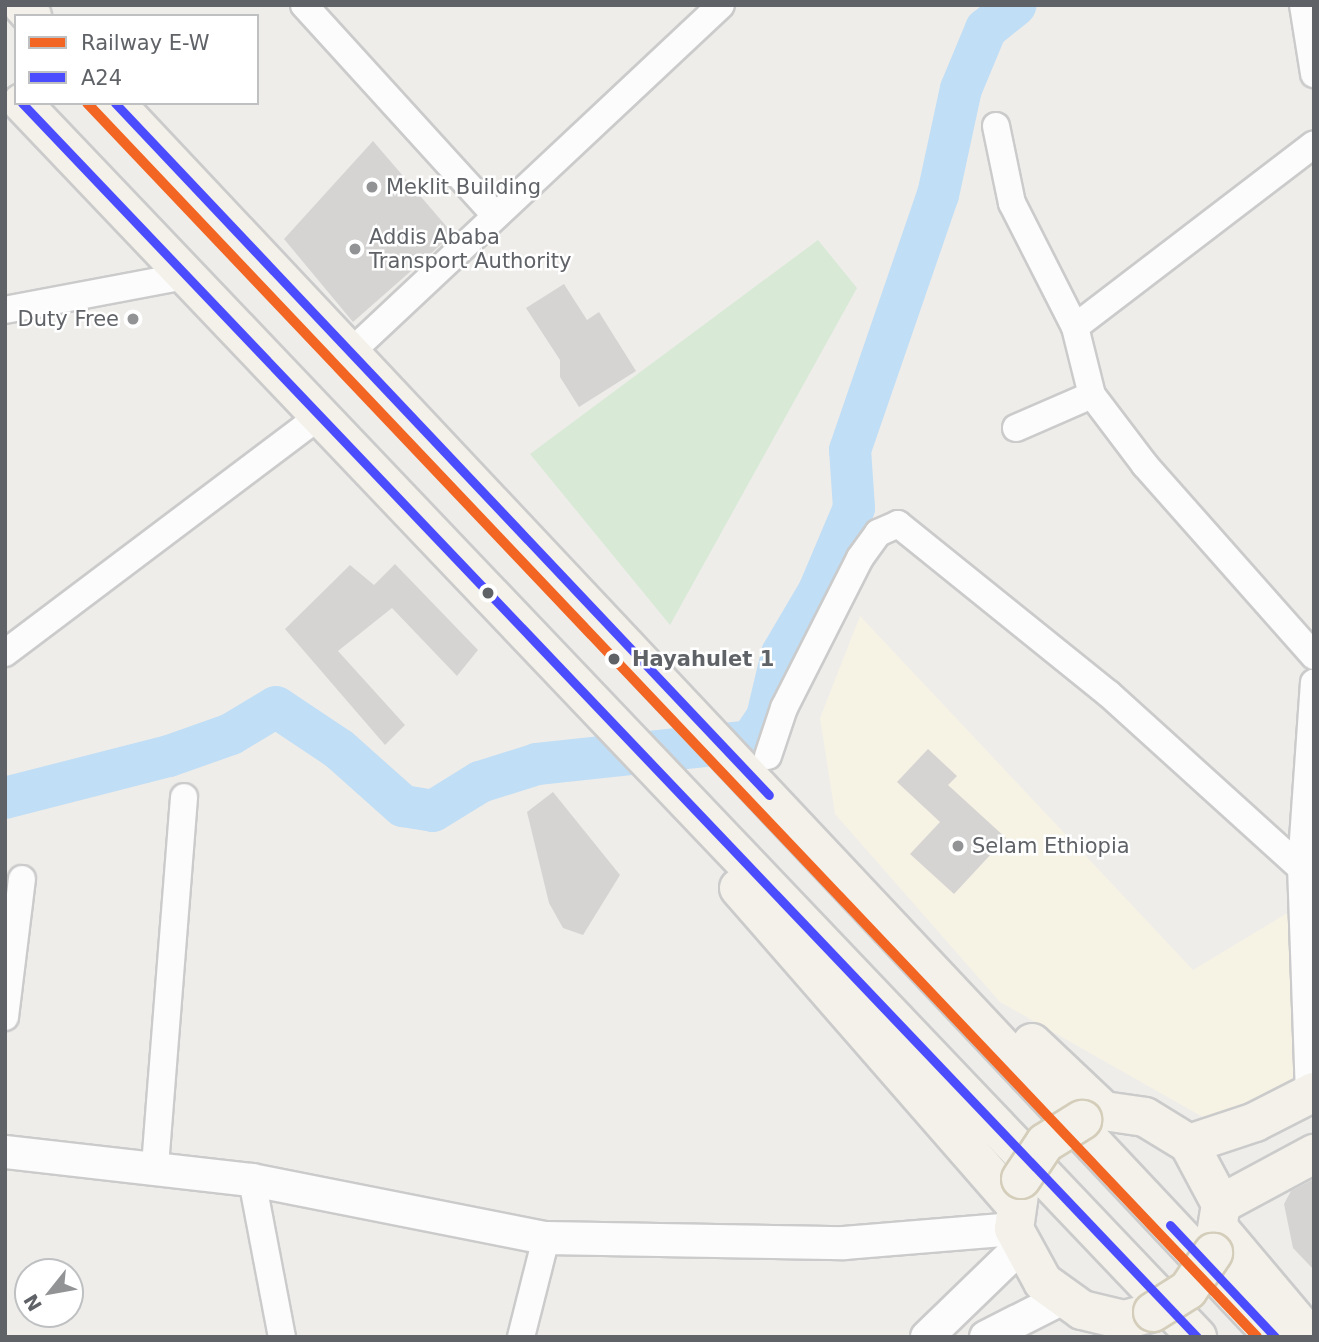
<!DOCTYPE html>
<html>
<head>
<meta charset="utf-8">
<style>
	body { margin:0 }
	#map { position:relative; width:1319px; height:1342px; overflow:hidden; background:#eeedea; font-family:"DejaVu Sans",sans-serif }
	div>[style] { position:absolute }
	.commercial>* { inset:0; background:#f6f2e4 }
	.green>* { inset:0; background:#d8e9d6 }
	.river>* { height:42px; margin:-21px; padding:0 21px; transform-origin:21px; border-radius:21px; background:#c0def5 }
	.building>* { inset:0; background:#d5d4d3 }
	.roads { filter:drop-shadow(2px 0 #cbcbcb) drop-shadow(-2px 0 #cbcbcb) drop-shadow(0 2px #cbcbcb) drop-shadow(0 -2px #cbcbcb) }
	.minor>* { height:26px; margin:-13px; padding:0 13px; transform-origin:13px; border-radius:13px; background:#fcfcfc }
	.tertiary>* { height:32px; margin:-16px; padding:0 16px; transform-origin:16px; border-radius:16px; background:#fcfcfc }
	.primary>* { height:38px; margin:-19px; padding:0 19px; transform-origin:19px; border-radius:19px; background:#f3f1e9 }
	.bridges { filter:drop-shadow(2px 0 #d4cdba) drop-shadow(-2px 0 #d4cdba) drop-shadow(0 2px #d4cdba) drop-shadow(0 -2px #d4cdba) }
	.primary-bridge>* { height:38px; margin:-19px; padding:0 19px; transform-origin:19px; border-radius:19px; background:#f3f1e9 }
	.bus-1>* { height:9px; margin:-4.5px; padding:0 4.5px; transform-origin:4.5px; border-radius:4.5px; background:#4c4cff }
	.rail-1>* { height:10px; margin:-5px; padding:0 5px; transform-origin:5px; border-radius:5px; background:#f26522 }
	.dots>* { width:19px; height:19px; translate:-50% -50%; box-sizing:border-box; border:4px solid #fff; border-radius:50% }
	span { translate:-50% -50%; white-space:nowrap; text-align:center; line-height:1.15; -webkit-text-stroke:5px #fff; paint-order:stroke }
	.poi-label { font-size:21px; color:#5f6267 }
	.left { translate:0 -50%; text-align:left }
	.right { translate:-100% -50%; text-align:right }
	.stop-label { font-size:21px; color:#5f6267; font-weight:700 }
	.frame { position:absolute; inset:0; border:7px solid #5f6267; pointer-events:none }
	.legend { position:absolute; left:14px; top:14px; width:245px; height:91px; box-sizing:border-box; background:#fff; border:2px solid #bfc0c2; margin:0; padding:9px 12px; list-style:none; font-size:21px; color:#5f6267 }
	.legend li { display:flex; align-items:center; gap:14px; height:35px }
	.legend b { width:35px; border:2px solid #bfc0c2 }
	.north { position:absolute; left:14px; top:1258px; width:70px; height:70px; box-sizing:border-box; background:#fff; border:2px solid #bfc0c2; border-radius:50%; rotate:239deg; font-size:19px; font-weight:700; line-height:28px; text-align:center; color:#5f6267 }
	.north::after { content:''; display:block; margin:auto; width:24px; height:32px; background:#919395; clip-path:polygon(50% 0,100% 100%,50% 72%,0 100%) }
</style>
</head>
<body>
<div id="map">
	<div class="commercial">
		<div style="clip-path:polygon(860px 616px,1193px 970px,1314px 897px,1314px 1094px,1245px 1141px,1000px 1002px,835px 814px,820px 718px)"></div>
	</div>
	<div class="green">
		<div style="clip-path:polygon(818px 240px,857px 288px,670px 625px,530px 454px)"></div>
	</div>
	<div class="river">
		<div style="left:5px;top:798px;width:169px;rotate:-14.4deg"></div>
		<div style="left:169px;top:756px;width:66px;rotate:-19.5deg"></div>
		<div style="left:231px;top:734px;width:52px;rotate:-31deg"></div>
		<div style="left:276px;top:707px;width:76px;rotate:33.7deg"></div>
		<div style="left:339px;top:749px;width:86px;rotate:41.7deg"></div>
		<div style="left:403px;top:806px;width:30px;rotate:9deg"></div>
		<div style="left:433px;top:811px;width:55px;rotate:-31.7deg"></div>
		<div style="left:480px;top:782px;width:60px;rotate:-17.5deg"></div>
		<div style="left:537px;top:764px;width:215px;rotate:-6.1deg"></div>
		<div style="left:751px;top:741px;width:29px;rotate:-56deg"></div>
		<div style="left:767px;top:717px;width:65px;rotate:-76.6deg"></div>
		<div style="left:782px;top:654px;width:73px;rotate:-59.6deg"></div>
		<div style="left:819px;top:591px;width:90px;rotate:-67.1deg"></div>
		<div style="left:854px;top:508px;width:58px;rotate:-93.9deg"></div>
		<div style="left:850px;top:450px;width:270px;rotate:-71deg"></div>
		<div style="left:938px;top:195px;width:108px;rotate:-77.8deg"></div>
		<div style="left:961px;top:89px;width:65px;rotate:-67.4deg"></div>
		<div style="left:986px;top:29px;width:38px;rotate:-39deg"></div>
	</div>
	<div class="building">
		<div style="clip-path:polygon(373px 141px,453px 234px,353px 322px,284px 239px)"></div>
		<div style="clip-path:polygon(564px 284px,587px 320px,599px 312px,636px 371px,579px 407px,560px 377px,560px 360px,526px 308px)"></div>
		<div style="clip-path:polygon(395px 564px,478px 650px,457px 676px,392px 608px,338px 651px,405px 725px,385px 745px,285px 629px,350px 565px,374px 585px)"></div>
		<div style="clip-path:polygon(928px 749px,957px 776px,948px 785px,1006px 838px,954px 894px,910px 854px,940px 822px,897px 782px)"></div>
		<div style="clip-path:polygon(553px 792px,620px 875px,583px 935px,563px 928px,549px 903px,527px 812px)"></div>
		<div style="clip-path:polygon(1314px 1179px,1314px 1270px,1293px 1248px,1284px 1204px,1291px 1191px)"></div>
	</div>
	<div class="roads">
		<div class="minor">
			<div style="left:304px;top:5px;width:284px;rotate:47.7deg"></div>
			<div style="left:1303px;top:5px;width:70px;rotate:80.9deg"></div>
			<div style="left:996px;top:126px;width:79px;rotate:78.3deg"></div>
			<div style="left:1012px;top:203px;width:139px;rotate:63.1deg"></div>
			<div style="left:1075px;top:327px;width:70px;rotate:76deg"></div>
			<div style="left:1092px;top:395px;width:88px;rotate:52.9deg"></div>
			<div style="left:1145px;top:465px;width:255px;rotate:48.5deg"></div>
			<div style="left:5px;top:310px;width:189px;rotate:-10.7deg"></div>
			<div style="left:1075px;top:327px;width:301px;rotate:-37.4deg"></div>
			<div style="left:351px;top:352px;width:507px;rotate:-43.16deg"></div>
			<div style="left:1016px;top:428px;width:83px;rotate:-23.5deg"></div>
			<div style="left:5px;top:653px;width:393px;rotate:-37deg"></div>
			<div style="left:768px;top:756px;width:51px;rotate:-71.6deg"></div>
			<div style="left:784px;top:708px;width:168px;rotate:-63.1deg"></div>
			<div style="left:860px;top:558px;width:31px;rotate:-54deg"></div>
			<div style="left:878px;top:533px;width:22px;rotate:-24deg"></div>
			<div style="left:898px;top:524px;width:271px;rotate:38.9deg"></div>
			<div style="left:1109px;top:694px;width:259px;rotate:42.2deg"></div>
			<div style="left:5px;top:1017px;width:139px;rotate:-83deg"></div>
			<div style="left:1309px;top:1095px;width:227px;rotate:-92deg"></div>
			<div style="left:1301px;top:868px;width:186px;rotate:-86deg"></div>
			<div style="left:155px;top:1166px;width:370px;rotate:-85.5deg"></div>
			<div style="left:252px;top:1180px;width:160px;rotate:79.2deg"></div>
			<div style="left:521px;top:1337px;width:102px;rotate:-75.8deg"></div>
		</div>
		<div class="tertiary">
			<div style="left:5px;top:1152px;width:249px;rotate:6.5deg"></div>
			<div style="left:252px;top:1180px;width:300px;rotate:11.2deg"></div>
			<div style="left:546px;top:1238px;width:298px;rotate:1deg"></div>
			<div style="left:844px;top:1243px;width:171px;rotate:-4.7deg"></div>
			<div style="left:927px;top:1337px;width:128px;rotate:-44.1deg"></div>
			<div style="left:986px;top:1337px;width:84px;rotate:-26.9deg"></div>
		</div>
		<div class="primary">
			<div style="left:22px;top:5px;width:15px;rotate:48deg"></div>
			<div style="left:22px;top:103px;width:1704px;rotate:46.4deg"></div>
			<div style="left:115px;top:103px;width:1694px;rotate:46.77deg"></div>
			<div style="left:739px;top:888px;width:422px;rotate:48.9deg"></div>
			<div style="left:1032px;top:1043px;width:99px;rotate:43.4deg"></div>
			<div style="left:1082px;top:1120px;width:24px;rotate:-22deg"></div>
			<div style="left:1104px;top:1111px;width:41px;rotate:8.3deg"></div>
			<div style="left:1145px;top:1117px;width:52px;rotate:31.5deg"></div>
			<div style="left:1189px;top:1144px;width:68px;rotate:61.9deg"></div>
			<div style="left:1221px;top:1204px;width:50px;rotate:99.3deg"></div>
			<div style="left:1189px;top:1144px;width:70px;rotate:-18.4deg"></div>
			<div style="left:1255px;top:1122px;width:66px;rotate:-27deg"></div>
			<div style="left:1021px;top:1180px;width:49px;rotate:98.1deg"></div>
			<div style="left:1014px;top:1229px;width:60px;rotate:61.3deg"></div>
			<div style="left:1043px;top:1282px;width:48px;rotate:35.7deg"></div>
			<div style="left:1082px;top:1310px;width:43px;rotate:13.4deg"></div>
			<div style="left:1124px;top:1320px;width:30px;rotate:-15deg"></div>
			<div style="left:1221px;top:1204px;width:106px;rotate:-28.3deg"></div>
			<div style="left:1220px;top:1230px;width:140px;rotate:49.9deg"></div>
		</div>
	</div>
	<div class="bridges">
		<div class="primary-bridge">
			<div style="left:1021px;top:1179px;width:43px;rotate:-56.3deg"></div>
			<div style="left:1045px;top:1143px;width:44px;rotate:-31.9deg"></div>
			<div style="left:1153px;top:1312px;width:41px;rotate:-32.2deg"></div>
			<div style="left:1188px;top:1290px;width:45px;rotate:-56deg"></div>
		</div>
	</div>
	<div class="bus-1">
		<div style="left:22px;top:103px;width:1704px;rotate:46.4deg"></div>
		<div style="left:115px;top:103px;width:952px;rotate:46.62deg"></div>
		<div style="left:1170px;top:1225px;width:154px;rotate:46.8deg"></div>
	</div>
	<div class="rail-1">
		<div style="left:87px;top:103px;width:1700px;rotate:46.52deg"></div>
	</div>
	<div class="dots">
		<div style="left:372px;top:187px;background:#919395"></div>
		<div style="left:355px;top:249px;background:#919395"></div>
		<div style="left:133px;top:319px;background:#919395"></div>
		<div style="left:488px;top:593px;background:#5f6267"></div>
		<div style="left:614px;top:659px;background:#5f6267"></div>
		<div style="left:958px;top:846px;background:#919395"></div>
	</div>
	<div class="poi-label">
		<span class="left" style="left:386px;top:187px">Meklit Building</span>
		<span class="left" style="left:369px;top:249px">Addis Ababa<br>Transport Authority</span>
		<span class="right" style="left:119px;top:319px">Duty Free</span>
		<span class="left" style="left:972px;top:846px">Selam Ethiopia</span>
	</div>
	<div class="stop-label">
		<span class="left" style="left:632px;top:659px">Hayahulet 1</span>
	</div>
	<div class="frame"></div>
	<ul class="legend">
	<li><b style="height:9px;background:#f26522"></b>Railway E-W</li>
	<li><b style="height:9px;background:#4c4cff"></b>A24</li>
	</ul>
	<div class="north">N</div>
</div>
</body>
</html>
